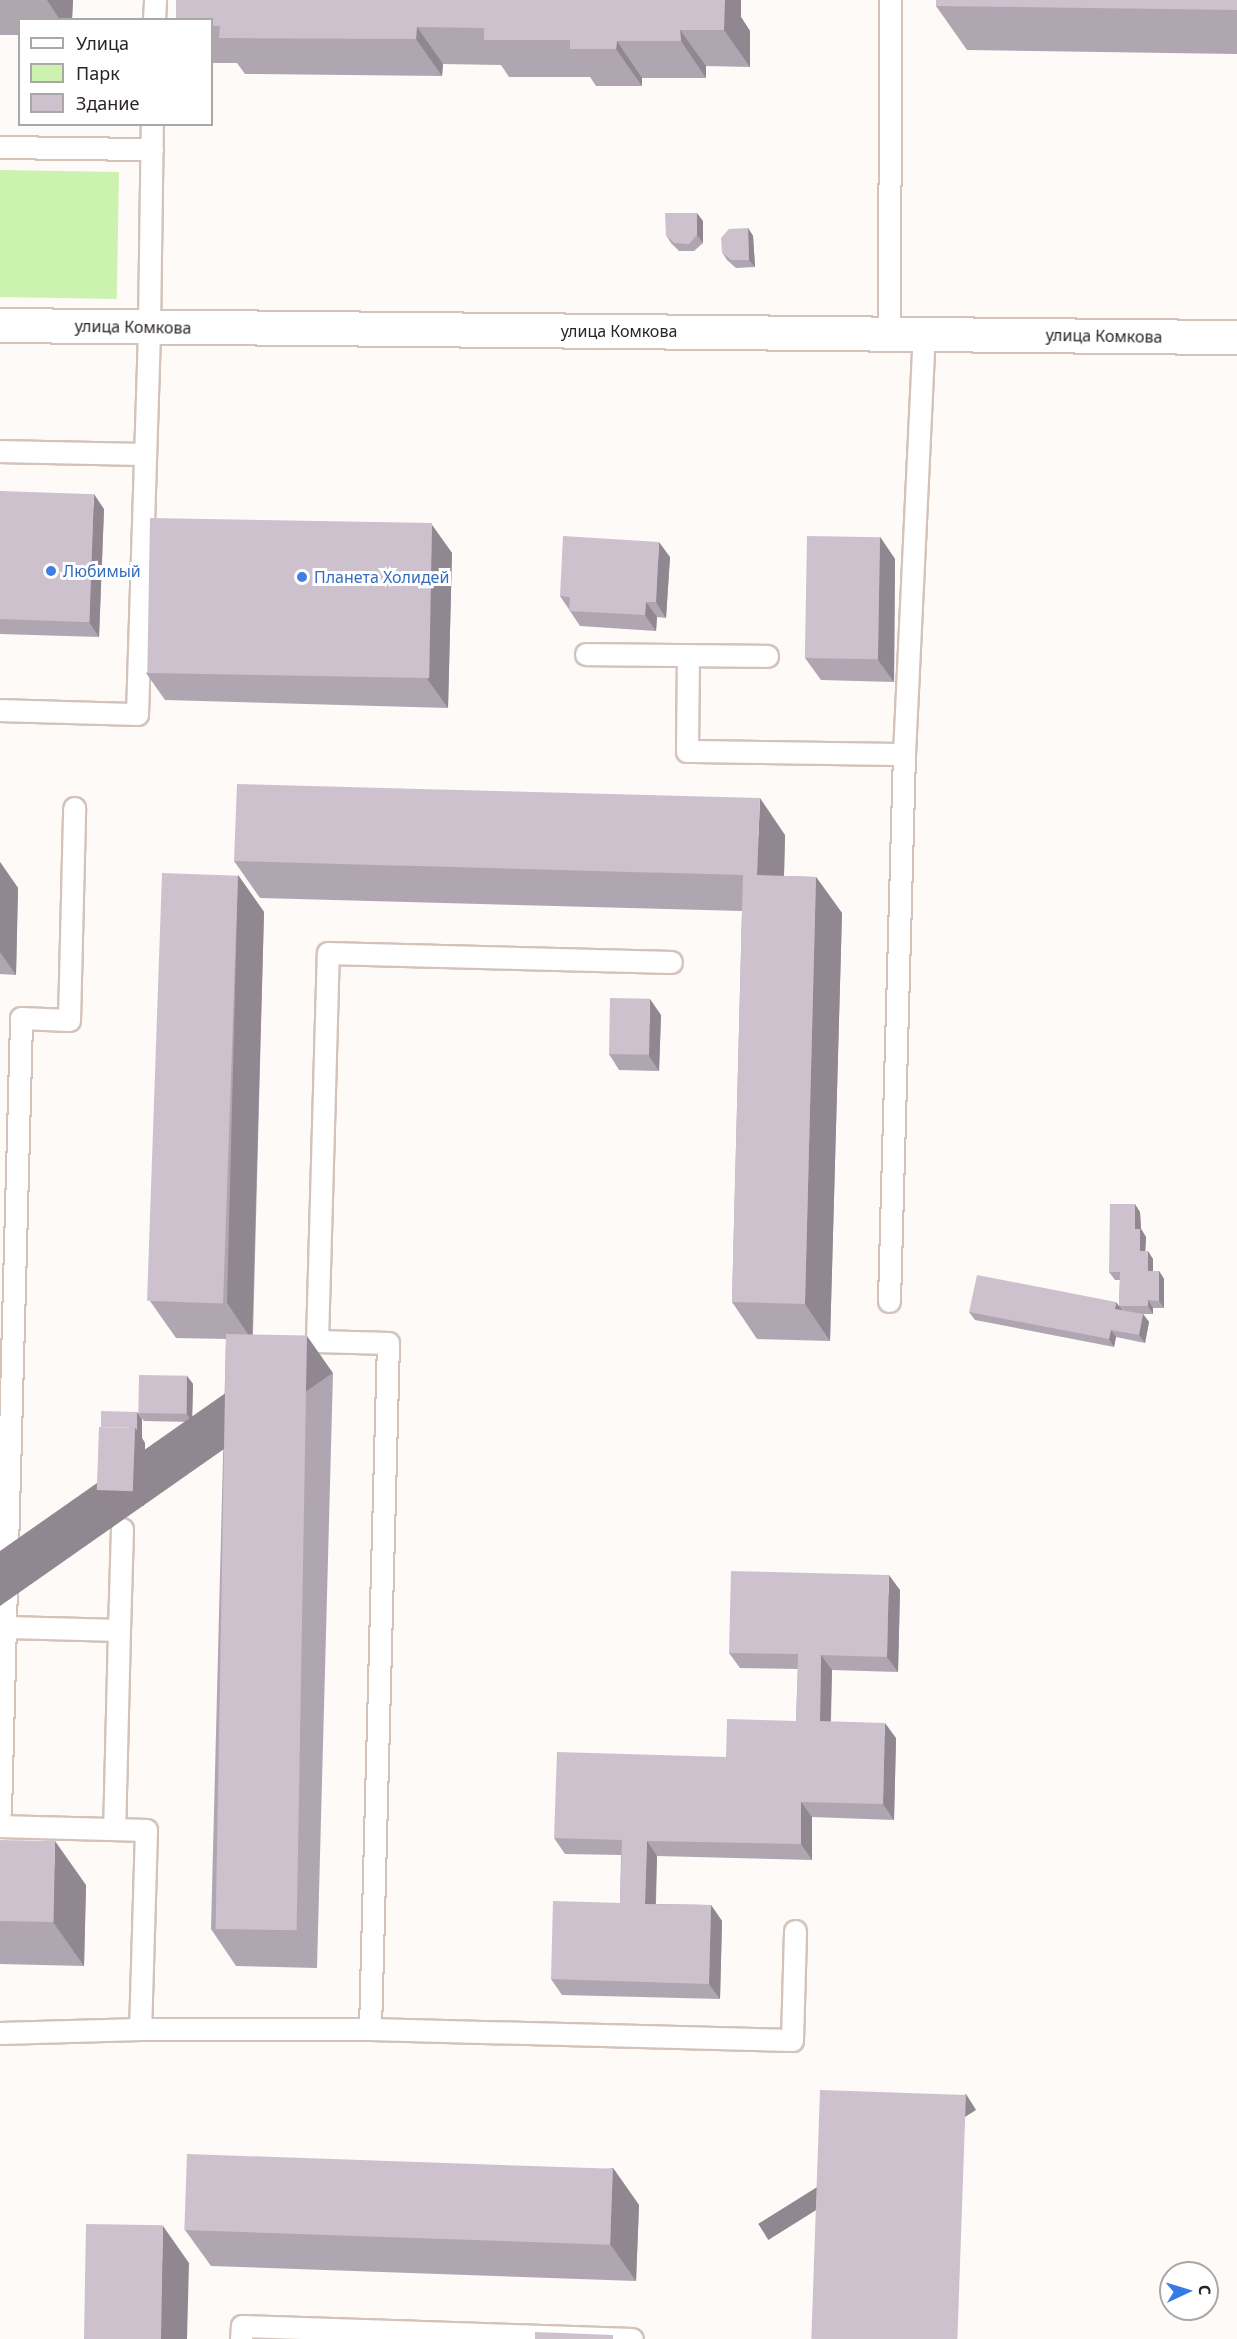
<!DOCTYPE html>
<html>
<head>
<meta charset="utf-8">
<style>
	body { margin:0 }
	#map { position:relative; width:1237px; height:2339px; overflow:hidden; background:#fdfaf8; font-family:"Noto Sans",sans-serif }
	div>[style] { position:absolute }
	.green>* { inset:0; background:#ccf2b0; transform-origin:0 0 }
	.roads { filter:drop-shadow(2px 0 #d3c3ba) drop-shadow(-2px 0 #d3c3ba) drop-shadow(0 2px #d3c3ba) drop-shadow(0 -2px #d3c3ba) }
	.lane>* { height:21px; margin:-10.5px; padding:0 10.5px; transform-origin:10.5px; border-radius:10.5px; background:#fff }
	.street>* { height:33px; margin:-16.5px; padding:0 16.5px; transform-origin:16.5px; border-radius:16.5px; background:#fff }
	.wall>* { inset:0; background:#b0a6b1 }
	.shaded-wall>* { inset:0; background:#908790; transform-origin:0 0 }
	.building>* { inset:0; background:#cdc1ce; transform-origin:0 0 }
	.dots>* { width:16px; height:16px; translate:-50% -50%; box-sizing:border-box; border:3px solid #fff; border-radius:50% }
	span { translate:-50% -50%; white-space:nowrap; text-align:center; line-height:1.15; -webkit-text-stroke:6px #fff; paint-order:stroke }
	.street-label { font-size:16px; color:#2b2522 }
	.shop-label { font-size:16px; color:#366cbe }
	.left { translate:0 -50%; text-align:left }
	.legend { position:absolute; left:18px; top:18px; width:195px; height:108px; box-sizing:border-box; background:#fff; border:2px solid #aaa8a7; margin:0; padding:8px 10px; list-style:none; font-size:18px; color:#2b2522 }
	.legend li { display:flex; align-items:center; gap:12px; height:30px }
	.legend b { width:30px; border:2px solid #aaa8a7 }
	.north { position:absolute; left:1159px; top:2261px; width:60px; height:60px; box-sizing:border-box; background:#fff; border:2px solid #aaa8a7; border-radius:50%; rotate:86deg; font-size:16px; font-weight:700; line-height:24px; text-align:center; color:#2b2522 }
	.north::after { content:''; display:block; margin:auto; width:21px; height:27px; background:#367ae7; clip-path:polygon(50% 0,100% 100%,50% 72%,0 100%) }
</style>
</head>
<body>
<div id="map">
	<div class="green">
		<div style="left:0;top:170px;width:119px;height:127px;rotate:1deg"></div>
	</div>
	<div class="roads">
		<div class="lane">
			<div style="left:154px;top:20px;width:20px;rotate:-87deg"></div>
			<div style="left:0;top:147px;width:152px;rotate:0.8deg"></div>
			<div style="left:889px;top:334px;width:334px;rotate:-89.8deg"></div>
			<div style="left:0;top:451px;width:144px;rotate:1.2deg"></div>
			<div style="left:586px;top:654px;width:181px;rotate:0.6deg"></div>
			<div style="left:688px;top:655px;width:96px;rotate:90.6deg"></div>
			<div style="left:687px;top:751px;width:217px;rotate:0.8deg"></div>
			<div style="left:0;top:710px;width:137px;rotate:1.7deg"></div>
			<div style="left:137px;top:714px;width:387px;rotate:-88.2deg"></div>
			<div style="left:149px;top:327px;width:203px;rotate:-89.2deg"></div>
			<div style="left:889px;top:1301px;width:547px;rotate:-88.43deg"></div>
			<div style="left:904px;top:754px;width:420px;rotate:-87.3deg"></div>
			<div style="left:5px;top:1627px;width:114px;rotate:1.5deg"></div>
			<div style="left:119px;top:1630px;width:199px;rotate:91.4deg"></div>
			<div style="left:119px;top:1630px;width:101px;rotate:-88.3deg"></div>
			<div style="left:0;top:1812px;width:794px;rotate:-88.48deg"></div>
			<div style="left:21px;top:1018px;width:48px;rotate:2.4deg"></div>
			<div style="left:69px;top:1020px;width:212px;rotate:-88.6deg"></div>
			<div style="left:0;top:1826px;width:146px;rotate:1.6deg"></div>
			<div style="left:146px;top:1830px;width:199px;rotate:91.7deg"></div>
			<div style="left:370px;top:2029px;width:686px;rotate:-88.5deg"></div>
			<div style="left:388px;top:1343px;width:71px;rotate:-178.4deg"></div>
			<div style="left:317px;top:1341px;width:388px;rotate:-88.4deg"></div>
			<div style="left:328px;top:953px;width:343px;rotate:1.5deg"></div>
			<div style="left:0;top:2033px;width:140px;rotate:-1.6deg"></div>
			<div style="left:140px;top:2029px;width:230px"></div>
			<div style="left:370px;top:2029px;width:422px;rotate:1.5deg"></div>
			<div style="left:792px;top:2040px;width:109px;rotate:-88.4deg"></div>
			<div style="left:241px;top:2339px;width:13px;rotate:-86deg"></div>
			<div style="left:242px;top:2326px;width:390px;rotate:1.9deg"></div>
		</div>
		<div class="street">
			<div style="left:0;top:325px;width:1237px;rotate:0.56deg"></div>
		</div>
	</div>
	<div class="wall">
		<div style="clip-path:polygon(0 0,73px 0,72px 20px,20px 20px,20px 35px,0 35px)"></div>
		<div style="clip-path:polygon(1237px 0,1237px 54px,967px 50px,936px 6px)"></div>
		<div style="clip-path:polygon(741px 17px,750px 31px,750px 67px,706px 66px,706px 78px,642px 78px,642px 86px,596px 86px,590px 77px,509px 77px,501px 65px,443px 64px,442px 76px,245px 74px,237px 63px,212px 63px,212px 20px)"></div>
		<div style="clip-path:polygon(703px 221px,703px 243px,694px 251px,679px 251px,671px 243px,666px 235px)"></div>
		<div style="clip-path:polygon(748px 228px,753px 236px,755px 267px,736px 268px,727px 260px,722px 252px)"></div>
		<div style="clip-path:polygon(0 491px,104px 509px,99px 637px,0 634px)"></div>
		<div style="clip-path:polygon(432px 525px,452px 553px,448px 708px,165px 700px,146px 673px)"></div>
		<div style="clip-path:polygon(880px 537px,895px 559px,894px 682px,821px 680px,805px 658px)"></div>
		<div style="clip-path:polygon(670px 557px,666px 618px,657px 617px,656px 631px,580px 626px,560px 596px)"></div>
		<div style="clip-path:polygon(785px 835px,784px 876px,816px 877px,842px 913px,830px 1341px,757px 1339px,732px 1302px,742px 911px,260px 898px,234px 861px)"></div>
		<div style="clip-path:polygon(0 862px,18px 888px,16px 975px,0 974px)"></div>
		<div style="clip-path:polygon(238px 875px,264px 912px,253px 1335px,333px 1373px,317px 1968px,236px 1966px,211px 1929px,226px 1339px,176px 1338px,150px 1301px)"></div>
		<div style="clip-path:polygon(661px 1015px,659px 1071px,619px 1070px,609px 1054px)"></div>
		<div style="clip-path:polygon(1140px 1212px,1141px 1229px,1146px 1237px,1145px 1251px,1153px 1259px,1153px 1271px,1159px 1271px,1164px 1279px,1164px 1308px,1153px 1308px,1153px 1314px,1143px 1314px,1149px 1322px,1145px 1343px,1116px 1337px,1114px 1347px,975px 1320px,969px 1312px,1119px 1306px,1120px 1280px,1115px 1280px,1109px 1272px)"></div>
		<div style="clip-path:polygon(187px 1376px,193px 1384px,192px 1422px,144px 1421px,138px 1413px)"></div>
		<div style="clip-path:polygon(137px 1412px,142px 1419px,142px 1438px,145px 1443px,144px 1506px,108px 1506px,97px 1490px)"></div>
		<div style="clip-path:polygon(900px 1590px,898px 1672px,832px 1670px,831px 1722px,896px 1738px,894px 1820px,812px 1817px,812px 1860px,657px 1856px,656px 1904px,711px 1905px,722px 1921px,720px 1999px,562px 1995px,551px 1979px,620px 1903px,621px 1855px,565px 1854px,554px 1838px,726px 1757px,796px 1721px,798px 1669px,740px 1668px,729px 1653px)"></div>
		<div style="clip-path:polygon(0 1840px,86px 1885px,84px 1966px,0 1964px)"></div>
		<div style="clip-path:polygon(613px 2168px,639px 2205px,636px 2281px,211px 2266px,185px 2230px)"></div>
	</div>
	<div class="shaded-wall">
		<div style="clip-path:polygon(47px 0,73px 0,72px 20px,60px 20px)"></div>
		<div style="clip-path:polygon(719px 0,741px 0,741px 17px,750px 31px,750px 67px,724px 30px)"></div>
		<div style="clip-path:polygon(417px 27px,443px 64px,442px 76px,416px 39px)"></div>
		<div style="clip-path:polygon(680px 30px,706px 66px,706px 78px,681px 41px)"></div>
		<div style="clip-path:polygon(617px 41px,642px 78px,642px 86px,616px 49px)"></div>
		<div style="clip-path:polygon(697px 213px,703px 221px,703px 243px,697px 235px)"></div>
		<div style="clip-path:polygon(748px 228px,753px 236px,755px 267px,749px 260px)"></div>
		<div style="clip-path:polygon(94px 494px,104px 509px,99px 637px,89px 622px)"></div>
		<div style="clip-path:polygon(432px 525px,452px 553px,448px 708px,428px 680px)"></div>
		<div style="clip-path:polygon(880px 537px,895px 559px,894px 682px,878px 660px)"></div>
		<div style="clip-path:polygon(659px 542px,670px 557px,666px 618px,656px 602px)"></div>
		<div style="clip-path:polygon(646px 602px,657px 617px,656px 631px,645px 615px)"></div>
		<div style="clip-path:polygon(760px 798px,785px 835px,783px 912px,757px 875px)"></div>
		<div style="clip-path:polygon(0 862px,18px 888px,16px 975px,0 952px)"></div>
		<div style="clip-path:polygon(238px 875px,264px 912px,252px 1340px,227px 1303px)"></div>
		<div style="clip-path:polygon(816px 877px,842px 913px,830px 1341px,805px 1304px)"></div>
		<div style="clip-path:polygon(650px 999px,661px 1015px,659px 1071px,649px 1056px)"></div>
		<div style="clip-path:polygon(1135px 1204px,1140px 1212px,1141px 1229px,1146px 1237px,1145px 1259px,1140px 1251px,1135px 1229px)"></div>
		<div style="clip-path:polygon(1148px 1251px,1153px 1259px,1153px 1279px,1148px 1271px)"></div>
		<div style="clip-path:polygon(1159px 1271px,1164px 1279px,1164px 1308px,1159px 1301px)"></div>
		<div style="clip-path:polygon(1148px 1300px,1153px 1308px,1153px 1314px,1148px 1306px)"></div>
		<div style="clip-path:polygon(1116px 1302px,1122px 1310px,1115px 1309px)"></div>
		<div style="clip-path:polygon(1143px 1314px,1149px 1322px,1145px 1343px,1139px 1335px)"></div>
		<div style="clip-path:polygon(1111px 1330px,1116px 1337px,1114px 1347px,1109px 1339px)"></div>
		<div style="left:307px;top:1336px;width:45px;height:595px;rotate:55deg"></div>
		<div style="clip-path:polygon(187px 1376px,193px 1384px,192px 1422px,187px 1414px)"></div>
		<div style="clip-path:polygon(137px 1412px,142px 1419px,142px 1438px,145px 1443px,144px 1506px,133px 1491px,135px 1428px)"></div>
		<div style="clip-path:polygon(889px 1575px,900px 1590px,898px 1672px,887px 1657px)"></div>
		<div style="clip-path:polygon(821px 1655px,832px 1670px,830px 1737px,820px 1721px)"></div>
		<div style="clip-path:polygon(885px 1723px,896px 1738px,894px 1820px,883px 1804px)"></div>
		<div style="clip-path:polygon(801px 1802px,812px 1817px,812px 1860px,801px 1844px)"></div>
		<div style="clip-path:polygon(55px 1841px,86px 1885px,84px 1966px,53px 1922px)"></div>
		<div style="clip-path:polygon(647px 1841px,657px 1856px,655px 1919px,645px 1904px)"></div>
		<div style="clip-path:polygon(711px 1905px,722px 1921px,720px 1999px,709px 1984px)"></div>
		<div style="left:966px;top:2094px;width:19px;height:245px;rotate:58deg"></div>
		<div style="clip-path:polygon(613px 2168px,639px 2205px,636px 2281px,610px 2244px)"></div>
		<div style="clip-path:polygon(163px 2226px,189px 2263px,187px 2339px,160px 2339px)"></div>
	</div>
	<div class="building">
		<div style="clip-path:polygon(176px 0,725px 0,724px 30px,680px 30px,681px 41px,617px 41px,616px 49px,570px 49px,570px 40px,484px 40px,484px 28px,417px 27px,416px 39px,219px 38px,220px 26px,212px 26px,212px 20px,176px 20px)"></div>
		<div style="clip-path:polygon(936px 0,1237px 0,1237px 10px,936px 6px)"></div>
		<div style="clip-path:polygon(665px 213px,697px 213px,697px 235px,689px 244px,674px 243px,666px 235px)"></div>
		<div style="clip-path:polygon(748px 228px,749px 260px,731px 260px,722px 252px,721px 238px,729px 229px)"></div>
		<div style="left:0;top:491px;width:94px;height:128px;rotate:2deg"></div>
		<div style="left:150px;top:518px;width:282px;height:155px;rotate:1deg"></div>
		<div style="clip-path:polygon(563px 536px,659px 542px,656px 602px,646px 602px,645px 615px,569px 611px,570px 597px,560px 596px)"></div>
		<div style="left:807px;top:536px;width:73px;height:122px;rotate:1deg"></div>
		<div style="clip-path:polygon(237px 784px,760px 798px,757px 875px,816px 877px,805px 1304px,732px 1302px,743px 875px,234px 861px)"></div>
		<div style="left:162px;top:873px;width:76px;height:428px;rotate:2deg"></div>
		<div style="left:610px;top:998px;width:40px;height:56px;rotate:1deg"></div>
		<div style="clip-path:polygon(1110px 1204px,1135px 1204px,1135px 1229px,1140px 1229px,1140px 1251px,1148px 1251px,1148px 1271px,1159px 1271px,1159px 1301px,1148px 1300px,1148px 1306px,1119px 1306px,1120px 1272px,1109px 1272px)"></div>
		<div style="clip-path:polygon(977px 1275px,1116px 1302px,1115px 1309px,1143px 1314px,1139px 1335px,1111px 1330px,1109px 1339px,969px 1312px)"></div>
		<div style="left:226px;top:1334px;width:81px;height:595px;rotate:1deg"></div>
		<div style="left:139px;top:1375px;width:48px;height:38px;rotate:1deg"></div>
		<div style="clip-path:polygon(101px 1411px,137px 1412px,137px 1430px,135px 1428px,101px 1427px)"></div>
		<div style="left:99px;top:1427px;width:36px;height:63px;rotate:2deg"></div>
		<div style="clip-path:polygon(731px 1571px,889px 1575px,887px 1657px,821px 1655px,820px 1721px,885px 1723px,883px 1804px,801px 1802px,801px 1844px,647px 1841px,645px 1904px,711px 1905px,709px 1984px,551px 1979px,553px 1901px,620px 1903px,622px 1840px,554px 1838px,557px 1752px,726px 1757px,727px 1719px,796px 1721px,798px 1654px,729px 1653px)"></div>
		<div style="left:0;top:1840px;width:55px;height:81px;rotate:1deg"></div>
		<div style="left:820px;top:2090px;width:146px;height:249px;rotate:2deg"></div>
		<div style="left:187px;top:2154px;width:426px;height:76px;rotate:2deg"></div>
		<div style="left:86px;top:2224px;width:77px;height:115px;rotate:1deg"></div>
		<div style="clip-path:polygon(535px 2332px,613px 2335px,613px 2339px,535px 2339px)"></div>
	</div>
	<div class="dots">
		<div style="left:51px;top:571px;background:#3f7fe0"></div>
		<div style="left:302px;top:577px;background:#3f7fe0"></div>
	</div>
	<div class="street-label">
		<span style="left:133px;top:327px;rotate:1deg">улица Комкова</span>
		<span style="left:619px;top:331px">улица Комкова</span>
		<span style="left:1104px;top:336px;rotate:1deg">улица Комкова</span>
	</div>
	<div class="shop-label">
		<span class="left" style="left:63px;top:571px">Любимый</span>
		<span class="left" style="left:314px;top:577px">Планета Холидей</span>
	</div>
	<ul class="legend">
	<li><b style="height:8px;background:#fff"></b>Улица</li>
	<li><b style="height:16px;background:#ccf2b0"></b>Парк</li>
	<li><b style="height:16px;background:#cdc1ce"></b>Здание</li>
	</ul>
	<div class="north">С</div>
</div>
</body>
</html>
